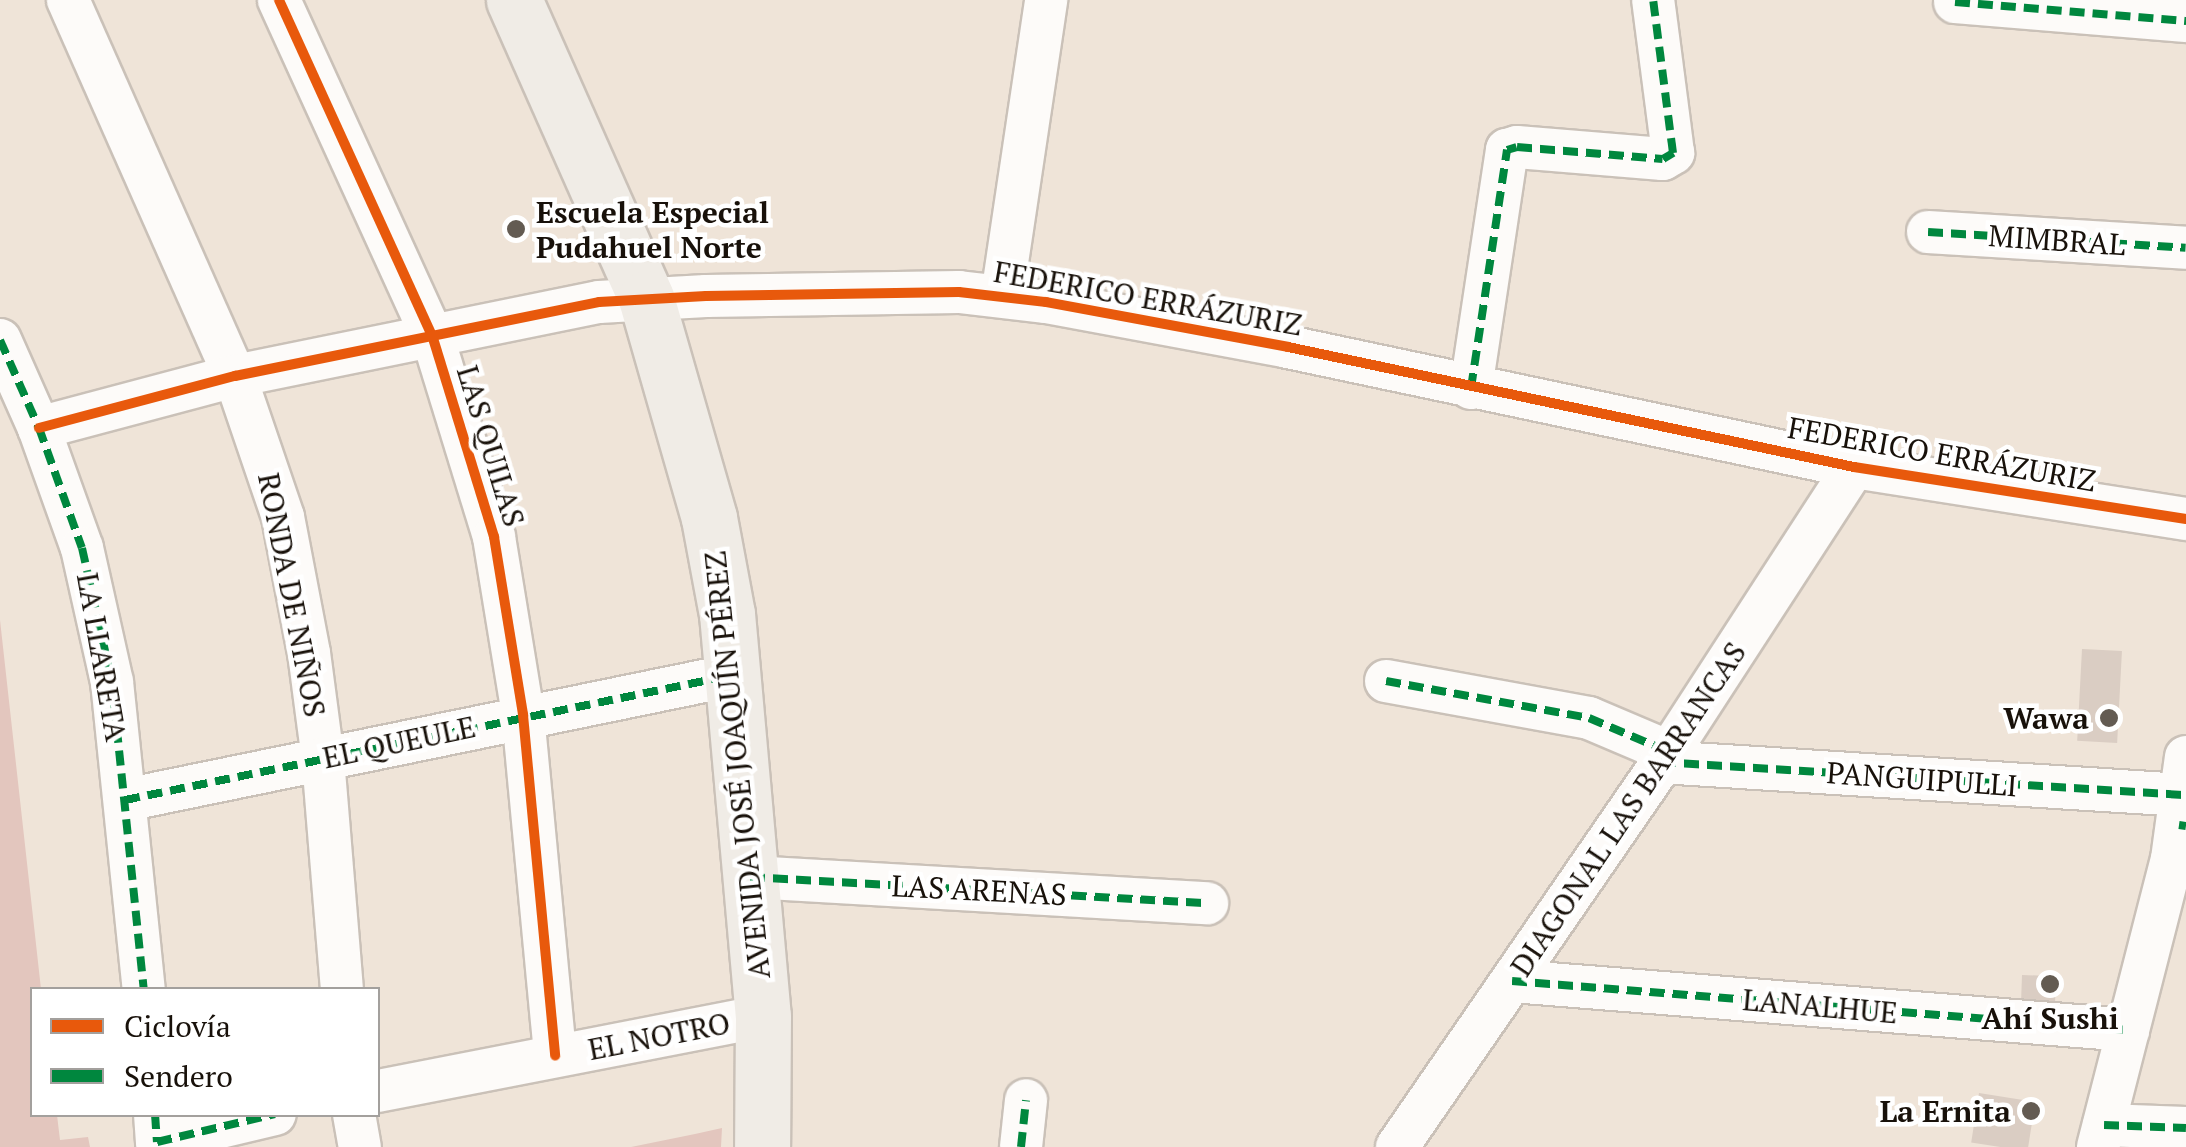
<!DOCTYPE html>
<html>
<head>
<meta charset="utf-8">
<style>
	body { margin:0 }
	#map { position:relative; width:2186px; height:1147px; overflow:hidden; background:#efe4d8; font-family:"PT Serif",serif }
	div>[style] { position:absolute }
	.green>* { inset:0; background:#e3c6be }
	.building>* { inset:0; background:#dacdc3; transform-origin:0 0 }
	.roads { filter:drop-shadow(2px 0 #cac1b8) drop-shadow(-2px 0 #cac1b8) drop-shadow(0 2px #cac1b8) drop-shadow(0 -2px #cac1b8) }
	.minor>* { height:42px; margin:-21px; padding:0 21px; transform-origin:21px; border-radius:21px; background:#fdfbf9 }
	.major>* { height:55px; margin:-27.5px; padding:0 27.5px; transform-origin:27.5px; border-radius:27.5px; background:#f0ece6 }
	.quiet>* { height:8px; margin-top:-4px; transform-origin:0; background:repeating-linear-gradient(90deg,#00873e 0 15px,transparent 0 23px) }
	.cycleway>* { height:10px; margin:-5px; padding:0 5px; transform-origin:5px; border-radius:5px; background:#e8590c }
	.dots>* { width:28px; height:28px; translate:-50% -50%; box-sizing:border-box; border:5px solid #fff; border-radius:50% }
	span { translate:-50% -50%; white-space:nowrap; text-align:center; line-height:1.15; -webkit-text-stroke:9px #fff; paint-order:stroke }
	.poi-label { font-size:30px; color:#18110a; font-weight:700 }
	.left { translate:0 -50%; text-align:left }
	.right { translate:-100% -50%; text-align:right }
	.street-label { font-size:30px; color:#18110a }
	.legend { position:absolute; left:30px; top:987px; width:350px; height:130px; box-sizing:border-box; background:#fff; border:2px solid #a3a09d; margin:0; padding:12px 18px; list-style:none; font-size:30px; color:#18110a }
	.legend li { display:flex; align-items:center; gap:20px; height:50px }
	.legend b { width:50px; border:2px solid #a3a09d }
</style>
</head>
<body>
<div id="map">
	<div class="green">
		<div style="clip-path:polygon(0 620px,41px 989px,32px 990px,32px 1114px,57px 1115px,60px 1140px,88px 1137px,90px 1147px,0 1147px)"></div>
		<div style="clip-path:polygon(722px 1128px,721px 1147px,631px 1147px,695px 1134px)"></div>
	</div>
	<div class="building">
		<div style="left:2082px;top:649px;width:40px;height:92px;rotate:3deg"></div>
		<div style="left:2022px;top:975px;width:34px;height:36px;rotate:2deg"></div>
		<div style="left:1979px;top:1093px;width:57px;height:50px;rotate:9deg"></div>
	</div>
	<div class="roads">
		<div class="minor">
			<div style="left:68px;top:0;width:411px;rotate:66.1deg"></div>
			<div style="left:235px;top:376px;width:149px;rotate:71.2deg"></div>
			<div style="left:283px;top:517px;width:138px;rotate:79.2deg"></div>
			<div style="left:309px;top:653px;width:107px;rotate:82.5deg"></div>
			<div style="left:323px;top:759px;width:232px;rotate:85.3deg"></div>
			<div style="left:279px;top:0;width:368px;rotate:65.5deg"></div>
			<div style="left:432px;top:335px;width:211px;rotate:72.9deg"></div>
			<div style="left:494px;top:537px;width:180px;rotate:80.7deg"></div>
			<div style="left:523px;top:715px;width:342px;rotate:84.6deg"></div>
			<div style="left:1955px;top:2px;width:232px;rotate:4.7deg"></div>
			<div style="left:1928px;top:232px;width:258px;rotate:3.5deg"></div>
			<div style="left:1002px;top:296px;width:299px;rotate:-81.5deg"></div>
			<div style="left:0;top:340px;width:96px;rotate:66.1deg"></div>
			<div style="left:39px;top:428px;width:127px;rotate:70.3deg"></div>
			<div style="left:82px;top:548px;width:137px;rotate:77.4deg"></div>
			<div style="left:112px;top:682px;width:310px;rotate:84.1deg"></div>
			<div style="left:1471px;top:388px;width:241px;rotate:-81.4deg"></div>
			<div style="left:1507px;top:150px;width:10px;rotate:-17deg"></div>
			<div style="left:1517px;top:147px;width:146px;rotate:4.7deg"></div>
			<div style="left:1663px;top:159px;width:12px;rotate:-31deg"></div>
			<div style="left:1673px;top:153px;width:154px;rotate:-97.4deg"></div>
			<div style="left:39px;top:428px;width:203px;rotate:-14.9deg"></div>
			<div style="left:235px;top:376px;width:371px;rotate:-11.5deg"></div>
			<div style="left:599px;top:302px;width:107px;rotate:-3.2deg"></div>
			<div style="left:706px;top:296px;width:253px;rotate:-0.9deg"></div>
			<div style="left:959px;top:292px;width:88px;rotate:6.6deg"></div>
			<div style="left:1046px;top:302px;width:246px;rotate:10.5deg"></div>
			<div style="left:1288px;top:347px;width:579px;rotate:11.97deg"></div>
			<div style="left:1854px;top:467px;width:336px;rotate:8.9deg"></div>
			<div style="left:1386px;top:681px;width:206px;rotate:10.3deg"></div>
			<div style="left:1589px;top:718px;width:87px;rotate:23deg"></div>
			<div style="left:1661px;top:762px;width:523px;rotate:3.62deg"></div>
			<div style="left:125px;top:800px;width:621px;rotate:-11.62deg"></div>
			<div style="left:750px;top:877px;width:458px;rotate:3.3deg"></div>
			<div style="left:1512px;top:981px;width:618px;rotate:4.55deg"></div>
			<div style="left:378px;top:1091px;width:392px;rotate:-11deg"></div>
			<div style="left:155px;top:1114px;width:28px;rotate:86deg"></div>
			<div style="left:157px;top:1142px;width:121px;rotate:-13.3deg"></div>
			<div style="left:354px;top:1114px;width:34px;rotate:80deg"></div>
			<div style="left:2104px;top:1125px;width:82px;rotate:2.1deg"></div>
			<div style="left:1021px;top:1147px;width:47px;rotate:-83.9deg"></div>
			<div style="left:1397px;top:1147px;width:480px;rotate:-55.4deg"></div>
			<div style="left:1669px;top:752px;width:340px;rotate:-57deg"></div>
			<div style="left:2098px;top:1147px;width:297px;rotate:-75.6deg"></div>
			<div style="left:2172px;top:859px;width:103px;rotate:-82.2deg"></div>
		</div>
		<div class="major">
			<div style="left:514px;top:0;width:326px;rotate:66.1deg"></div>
			<div style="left:646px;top:298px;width:229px;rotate:74deg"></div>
			<div style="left:709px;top:518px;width:98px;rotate:79.4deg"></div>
			<div style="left:727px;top:614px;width:404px;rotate:84.9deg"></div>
			<div style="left:763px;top:1016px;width:131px;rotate:90.4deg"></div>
		</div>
	</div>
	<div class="quiet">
		<div style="left:1955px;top:2px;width:232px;rotate:4.7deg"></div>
		<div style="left:1928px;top:232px;width:258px;rotate:3.5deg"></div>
		<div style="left:0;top:340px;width:96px;rotate:66.1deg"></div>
		<div style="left:39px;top:428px;width:127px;rotate:70.3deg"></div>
		<div style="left:82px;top:548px;width:137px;rotate:77.4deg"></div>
		<div style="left:112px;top:682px;width:310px;rotate:84.1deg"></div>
		<div style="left:1471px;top:388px;width:241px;rotate:-81.4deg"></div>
		<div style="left:1507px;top:150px;width:10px;rotate:-17deg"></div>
		<div style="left:1517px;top:147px;width:146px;rotate:4.7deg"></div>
		<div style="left:1663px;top:159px;width:12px;rotate:-31deg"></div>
		<div style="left:1673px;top:153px;width:154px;rotate:-97.4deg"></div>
		<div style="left:1386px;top:681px;width:206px;rotate:10.3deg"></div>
		<div style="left:1589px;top:718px;width:87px;rotate:23deg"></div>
		<div style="left:1661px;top:762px;width:523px;rotate:3.62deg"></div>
		<div style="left:125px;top:800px;width:621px;rotate:-11.62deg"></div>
		<div style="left:2179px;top:825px;width:7px;rotate:8deg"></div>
		<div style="left:750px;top:877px;width:458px;rotate:3.3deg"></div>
		<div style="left:1512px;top:981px;width:618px;rotate:4.55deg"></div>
		<div style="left:155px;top:1114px;width:28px;rotate:86deg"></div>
		<div style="left:157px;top:1142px;width:121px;rotate:-13.3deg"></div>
		<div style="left:2104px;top:1125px;width:82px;rotate:2.1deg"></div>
		<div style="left:1021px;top:1147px;width:47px;rotate:-83.9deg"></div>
	</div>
	<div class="cycleway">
		<div style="left:279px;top:0;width:368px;rotate:65.5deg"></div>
		<div style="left:432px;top:335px;width:211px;rotate:72.9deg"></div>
		<div style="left:494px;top:537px;width:180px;rotate:80.7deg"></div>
		<div style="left:523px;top:715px;width:342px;rotate:84.6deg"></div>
		<div style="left:39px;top:428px;width:203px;rotate:-14.9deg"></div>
		<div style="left:235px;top:376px;width:371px;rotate:-11.5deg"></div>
		<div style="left:599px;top:302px;width:107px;rotate:-3.2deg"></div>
		<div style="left:706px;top:296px;width:253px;rotate:-0.9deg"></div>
		<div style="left:959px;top:292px;width:88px;rotate:6.6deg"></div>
		<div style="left:1046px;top:302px;width:246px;rotate:10.5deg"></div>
		<div style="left:1288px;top:347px;width:579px;rotate:11.97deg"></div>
		<div style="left:1854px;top:467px;width:336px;rotate:8.9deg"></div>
	</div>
	<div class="dots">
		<div style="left:516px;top:229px;background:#635b52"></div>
		<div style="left:2109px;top:718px;background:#635b52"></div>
		<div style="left:2050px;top:984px;background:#635b52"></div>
		<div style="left:2031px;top:1111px;background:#635b52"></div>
	</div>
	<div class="poi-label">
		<span class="left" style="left:536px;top:229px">Escuela Especial<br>Pudahuel Norte</span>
		<span class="right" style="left:2089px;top:718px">Wawa</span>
		<span style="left:2050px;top:1018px">Ahí Sushi</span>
		<span class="right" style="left:2011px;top:1111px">La Ernita</span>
	</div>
	<div class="street-label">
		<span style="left:2057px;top:240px;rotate:4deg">MIMBRAL</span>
		<span style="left:1148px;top:298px;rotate:10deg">FEDERICO ERRÁZURIZ</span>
		<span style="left:491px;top:446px;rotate:73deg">LAS QUILAS</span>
		<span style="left:1942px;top:454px;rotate:10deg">FEDERICO ERRÁZURIZ</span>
		<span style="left:292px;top:595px;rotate:79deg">RONDA DE NIÑOS</span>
		<span style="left:102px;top:657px;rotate:80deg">LA LLARETA</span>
		<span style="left:399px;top:742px;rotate:-12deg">EL QUEULE</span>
		<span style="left:737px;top:765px;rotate:-96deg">AVENIDA JOSÉ JOAQUÍN PÉREZ</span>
		<span style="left:1922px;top:779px;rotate:4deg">PANGUIPULLI</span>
		<span style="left:1628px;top:809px;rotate:-56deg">DIAGONAL LAS BARRANCAS</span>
		<span style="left:979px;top:890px;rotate:3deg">LAS ARENAS</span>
		<span style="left:1820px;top:1006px;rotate:5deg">LANALHUE</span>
		<span style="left:659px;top:1036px;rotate:-11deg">EL NOTRO</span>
	</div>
	<ul class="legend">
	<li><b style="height:12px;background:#e8590c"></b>Ciclovía</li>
	<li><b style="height:12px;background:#00873e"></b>Sendero</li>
	</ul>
</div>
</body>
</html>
